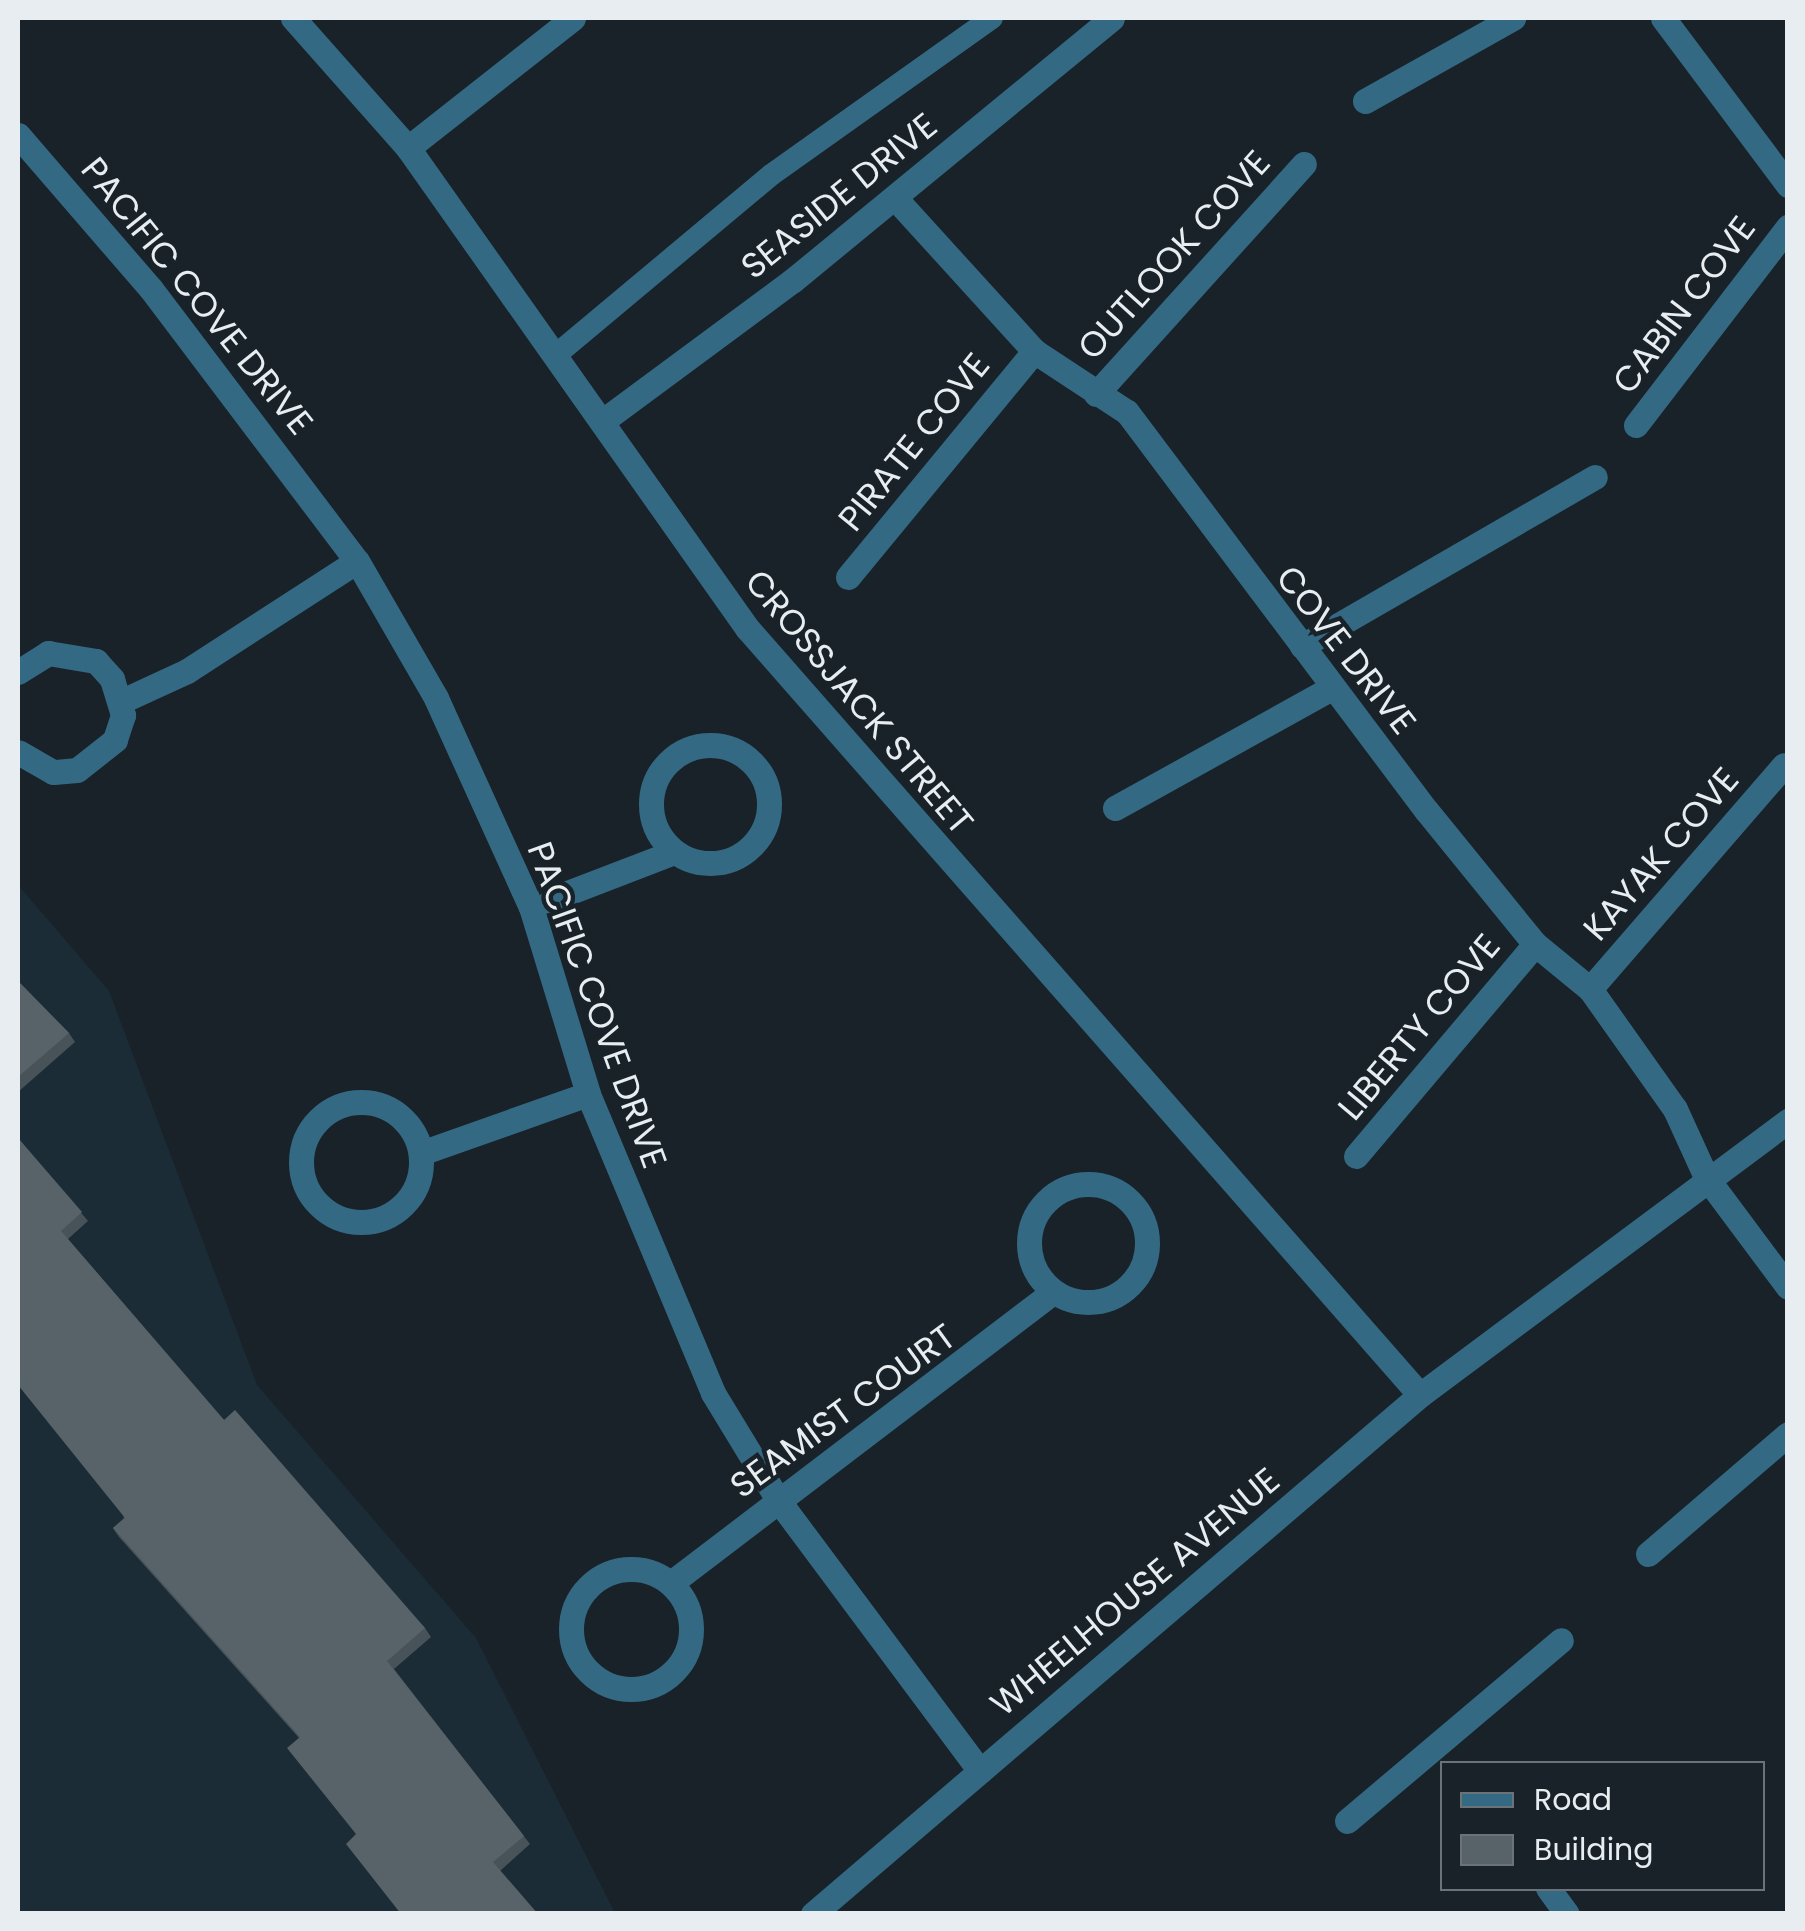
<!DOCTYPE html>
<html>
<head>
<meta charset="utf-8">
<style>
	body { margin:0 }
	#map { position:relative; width:1805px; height:1931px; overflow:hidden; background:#182228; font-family:Poppins,sans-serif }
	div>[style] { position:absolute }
	.built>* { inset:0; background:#1b2c36 }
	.service>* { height:22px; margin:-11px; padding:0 11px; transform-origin:11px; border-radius:11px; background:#346984 }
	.minor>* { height:25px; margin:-12.5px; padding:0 12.5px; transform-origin:12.5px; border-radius:12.5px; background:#346984 }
	.minor>.ring { margin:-12.5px; padding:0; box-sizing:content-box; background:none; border:25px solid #346984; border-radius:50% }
	.wall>* { inset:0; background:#475358 }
	.building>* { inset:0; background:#586369 }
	span { translate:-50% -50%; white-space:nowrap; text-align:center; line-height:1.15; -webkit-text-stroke:9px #182228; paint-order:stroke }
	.street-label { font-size:35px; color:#e7edf1 }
	.frame { position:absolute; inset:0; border:20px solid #e7edf1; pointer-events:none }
	.legend { position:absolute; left:1440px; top:1761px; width:325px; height:130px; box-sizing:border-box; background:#182228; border:2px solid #6b7378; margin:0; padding:12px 18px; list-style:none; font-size:30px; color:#e7edf1 }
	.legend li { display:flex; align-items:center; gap:20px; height:50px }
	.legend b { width:50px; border:2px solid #6b7378 }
</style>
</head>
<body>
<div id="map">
	<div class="built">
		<div style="clip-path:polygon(18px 885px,109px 991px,257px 1385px,476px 1638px,615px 1913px,18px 1913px)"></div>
	</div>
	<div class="service">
		<div style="left:557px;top:354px;width:279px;rotate:-39.9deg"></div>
		<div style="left:771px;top:175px;width:271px;rotate:-35.4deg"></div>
	</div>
	<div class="minor">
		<div style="left:293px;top:18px;width:174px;rotate:48.5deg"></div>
		<div style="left:408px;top:148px;width:588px;rotate:54.77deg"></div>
		<div style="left:747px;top:628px;width:1020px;rotate:48.73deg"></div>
		<div style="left:1663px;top:18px;width:209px;rotate:53.2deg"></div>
		<div style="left:1365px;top:101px;width:170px;rotate:-29.3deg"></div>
		<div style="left:18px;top:135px;width:203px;rotate:49.2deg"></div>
		<div style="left:151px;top:289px;width:341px;rotate:52.9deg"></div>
		<div style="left:357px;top:561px;width:158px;rotate:60deg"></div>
		<div style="left:436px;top:698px;width:230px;rotate:65.6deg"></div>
		<div style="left:531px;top:907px;width:195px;rotate:73deg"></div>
		<div style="left:588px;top:1094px;width:324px;rotate:67.3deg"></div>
		<div style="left:713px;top:1393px;width:125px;rotate:58.7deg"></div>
		<div style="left:778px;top:1500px;width:338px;rotate:53.3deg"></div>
		<div style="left:408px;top:148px;width:210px;rotate:-38.2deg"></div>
		<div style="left:895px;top:198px;width:207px;rotate:47.7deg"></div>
		<div style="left:1034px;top:351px;width:111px;rotate:33.3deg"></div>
		<div style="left:1127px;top:412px;width:498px;rotate:53.1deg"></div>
		<div style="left:1426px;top:810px;width:173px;rotate:50.9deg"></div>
		<div style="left:1535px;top:944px;width:71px;rotate:39.3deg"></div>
		<div style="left:1590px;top:989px;width:147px;rotate:54.7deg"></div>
		<div style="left:1675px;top:1109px;width:75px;rotate:65.5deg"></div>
		<div style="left:1706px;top:1177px;width:137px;rotate:53.3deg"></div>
		<div style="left:1096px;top:394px;width:310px;rotate:-47.9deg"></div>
		<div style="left:604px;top:420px;width:234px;rotate:-36.5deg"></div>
		<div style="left:792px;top:281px;width:414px;rotate:-39.4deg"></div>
		<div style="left:1636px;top:425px;width:250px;rotate:-52.5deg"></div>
		<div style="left:848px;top:577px;width:293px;rotate:-50.5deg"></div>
		<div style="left:1302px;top:646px;width:338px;rotate:-30deg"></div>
		<div style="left:18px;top:672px;width:36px;rotate:-32deg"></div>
		<div style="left:48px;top:653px;width:49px;rotate:9.5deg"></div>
		<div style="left:96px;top:661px;width:24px;rotate:48deg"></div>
		<div style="left:112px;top:679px;width:38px;rotate:73deg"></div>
		<div style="left:123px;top:715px;width:26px;rotate:108deg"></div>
		<div style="left:115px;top:740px;width:48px;rotate:141.7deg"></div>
		<div style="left:77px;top:770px;width:24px;rotate:175deg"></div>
		<div style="left:53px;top:772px;width:40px;rotate:-150.3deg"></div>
		<div style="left:122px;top:701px;width:72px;rotate:-24.8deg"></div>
		<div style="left:187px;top:671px;width:202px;rotate:-32.9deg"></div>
		<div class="ring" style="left:651px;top:745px;width:93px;height:93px"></div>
		<div style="left:1115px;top:808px;width:246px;rotate:-29deg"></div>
		<div style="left:531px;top:907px;width:153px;rotate:-21deg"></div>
		<div style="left:1590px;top:989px;width:296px;rotate:-49.1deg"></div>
		<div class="ring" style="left:301px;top:1102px;width:95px;height:95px"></div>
		<div style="left:421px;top:1153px;width:177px;rotate:-19.5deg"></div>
		<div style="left:1356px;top:1156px;width:277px;rotate:-49.8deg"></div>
		<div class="ring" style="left:1029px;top:1184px;width:93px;height:93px"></div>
		<div style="left:1648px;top:1554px;width:184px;rotate:-40.6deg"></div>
		<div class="ring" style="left:571px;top:1569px;width:95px;height:95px"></div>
		<div style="left:671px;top:1583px;width:480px;rotate:-37.3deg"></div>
		<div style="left:1347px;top:1821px;width:280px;rotate:-40.2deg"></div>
		<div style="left:1548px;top:1888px;width:32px;rotate:54deg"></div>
		<div style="left:813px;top:1914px;width:799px;rotate:-40.53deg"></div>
		<div style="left:1420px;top:1395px;width:459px;rotate:-36.7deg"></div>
	</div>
	<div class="wall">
		<div style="clip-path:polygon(18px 981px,69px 1033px,75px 1042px,18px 1092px)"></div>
		<div style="clip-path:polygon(18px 1138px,88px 1221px,68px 1239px,224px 1420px,425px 1628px,431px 1637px,394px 1669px,530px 1844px,500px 1871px,356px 1834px,299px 1738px,119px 1537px,113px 1528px,124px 1518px)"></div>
	</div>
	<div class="building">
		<div style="clip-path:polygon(18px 981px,69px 1033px,18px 1077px)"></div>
		<div style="clip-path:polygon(18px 1138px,82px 1212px,61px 1231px,224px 1420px,235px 1410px,425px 1628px,387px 1661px,524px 1836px,493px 1862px,538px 1914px,401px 1914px,346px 1844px,356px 1834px,287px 1748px,300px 1737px,113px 1528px,125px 1518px,18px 1385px)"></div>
	</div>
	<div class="street-label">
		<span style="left:839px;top:196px;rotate:-39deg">SEASIDE DRIVE</span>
		<span style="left:1174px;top:255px;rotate:-48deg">OUTLOOK COVE</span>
		<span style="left:197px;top:296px;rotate:51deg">PACIFIC COVE DRIVE</span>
		<span style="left:1684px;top:305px;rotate:-53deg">CABIN COVE</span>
		<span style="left:914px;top:442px;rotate:-51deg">PIRATE COVE</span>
		<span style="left:1346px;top:650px;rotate:52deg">COVE DRIVE</span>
		<span style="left:859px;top:702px;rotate:50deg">CROSSJACK STREET</span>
		<span style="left:1661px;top:854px;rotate:-49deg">KAYAK COVE</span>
		<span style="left:597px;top:1005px;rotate:70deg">PACIFIC COVE DRIVE</span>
		<span style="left:1419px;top:1027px;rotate:-50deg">LIBERTY COVE</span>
		<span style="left:843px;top:1411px;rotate:-36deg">SEAMIST COURT</span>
		<span style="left:1135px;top:1592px;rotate:-40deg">WHEELHOUSE AVENUE</span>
	</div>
	<div class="frame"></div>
	<ul class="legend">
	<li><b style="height:12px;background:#346984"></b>Road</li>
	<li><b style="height:28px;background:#586369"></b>Building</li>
	</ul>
</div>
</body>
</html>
